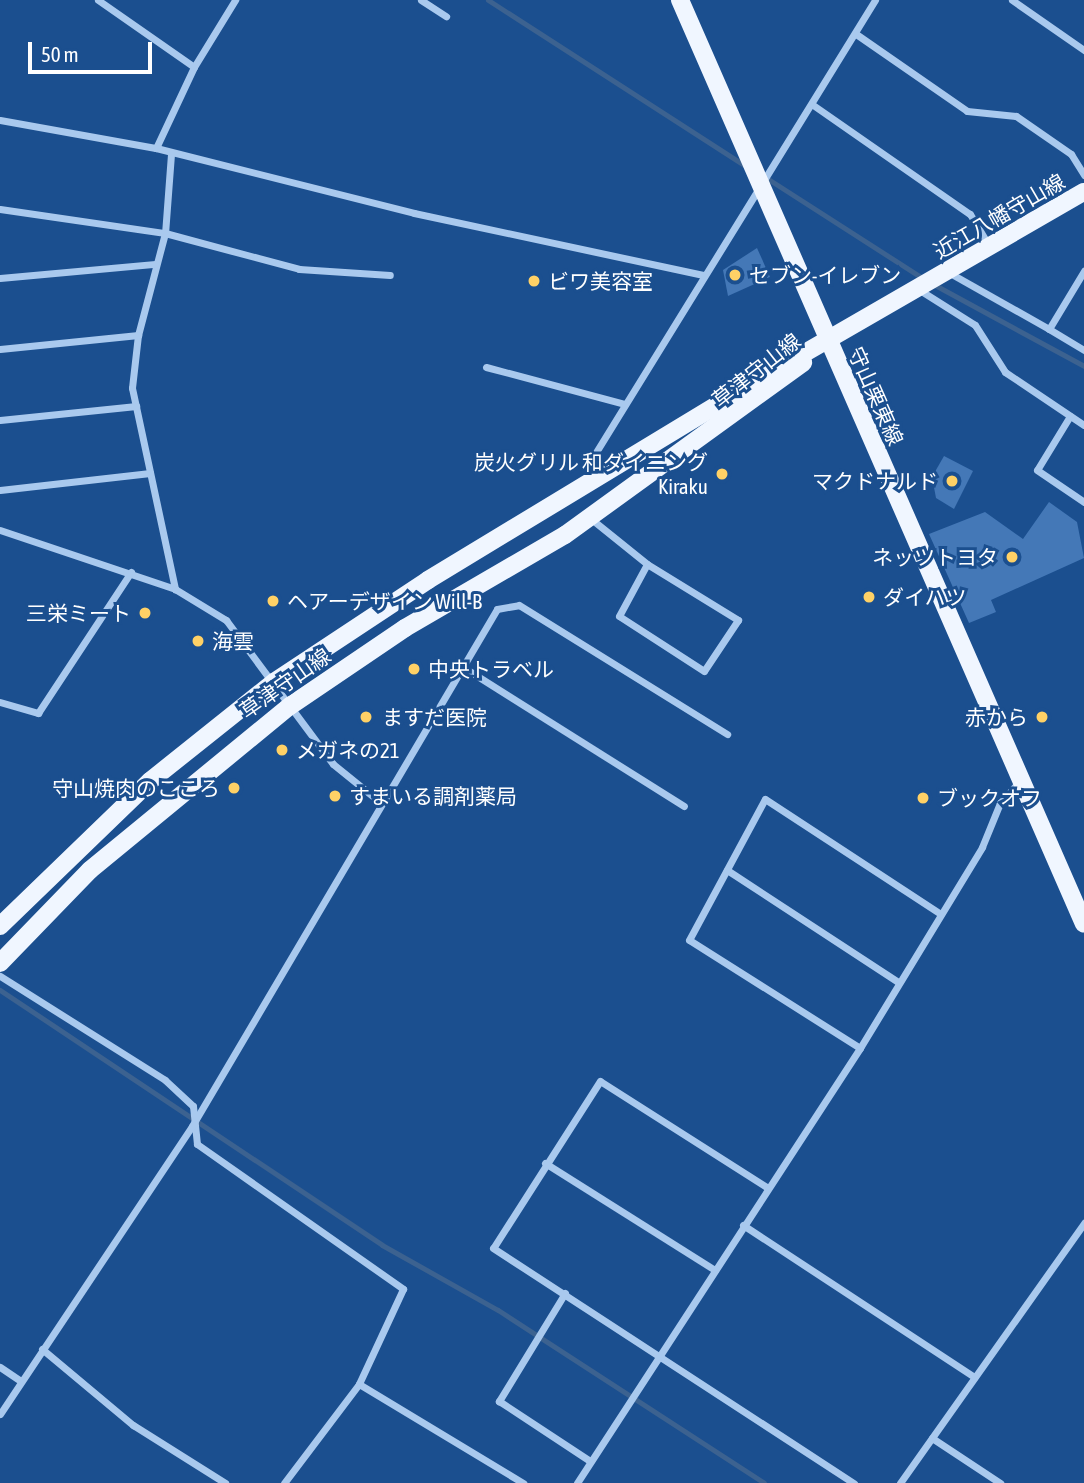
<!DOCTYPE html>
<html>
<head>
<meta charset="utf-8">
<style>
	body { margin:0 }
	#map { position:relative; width:1084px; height:1483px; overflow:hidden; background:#1b4f8f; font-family:"Asap Condensed","Noto Sans JP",sans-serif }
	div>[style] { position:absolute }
	.stream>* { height:5px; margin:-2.5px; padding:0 2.5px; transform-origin:2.5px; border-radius:2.5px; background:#3c6290 }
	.building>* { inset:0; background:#4478b7 }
	.street>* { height:7px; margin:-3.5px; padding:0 3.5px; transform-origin:3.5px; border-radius:3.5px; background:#a9c9ee }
	.primary>* { height:18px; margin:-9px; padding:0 9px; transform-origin:9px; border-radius:9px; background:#f0f6ff }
	.dots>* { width:19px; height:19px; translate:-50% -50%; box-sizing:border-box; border:4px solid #1b4f8f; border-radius:50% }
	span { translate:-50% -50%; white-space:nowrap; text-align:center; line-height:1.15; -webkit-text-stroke:6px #1b4f8f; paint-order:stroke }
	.street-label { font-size:21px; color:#fff }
	.poi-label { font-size:21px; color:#fff }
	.left { translate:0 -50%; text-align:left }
	.right { translate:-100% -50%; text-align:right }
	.scale { position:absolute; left:28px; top:42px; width:124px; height:32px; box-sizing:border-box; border:4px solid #fff; border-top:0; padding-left:9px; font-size:21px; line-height:24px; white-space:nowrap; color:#fff; -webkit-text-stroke:5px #1b4f8f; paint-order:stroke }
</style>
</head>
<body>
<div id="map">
	<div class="stream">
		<div style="left:488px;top:0;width:308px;rotate:32.8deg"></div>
		<div style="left:765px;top:177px;width:189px;rotate:32.7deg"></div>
		<div style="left:933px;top:284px;width:172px;rotate:28.5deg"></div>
		<div style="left:0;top:990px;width:459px;rotate:33.7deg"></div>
		<div style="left:382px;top:1245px;width:133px;rotate:29.3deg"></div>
		<div style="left:498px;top:1310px;width:317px;rotate:33deg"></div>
	</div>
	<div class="building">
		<div style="clip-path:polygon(757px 248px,770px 277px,728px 296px,723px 270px)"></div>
		<div style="clip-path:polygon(944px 456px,973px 471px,954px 509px,936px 498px,932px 477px)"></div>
		<div style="clip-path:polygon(1049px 502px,1077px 522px,1084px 558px,991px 600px,996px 612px,969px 623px,929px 534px,985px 512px,1023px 539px)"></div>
	</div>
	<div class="street">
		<div style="left:98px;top:0;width:117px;rotate:34.9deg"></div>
		<div style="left:421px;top:0;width:30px;rotate:33deg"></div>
		<div style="left:1012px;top:0;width:88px;rotate:34.8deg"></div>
		<div style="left:856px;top:34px;width:135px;rotate:34.7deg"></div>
		<div style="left:967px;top:111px;width:49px;rotate:5.8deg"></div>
		<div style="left:1016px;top:116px;width:67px;rotate:34.6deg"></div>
		<div style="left:1071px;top:154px;width:25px;rotate:58deg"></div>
		<div style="left:813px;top:105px;width:191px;rotate:34.8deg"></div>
		<div style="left:970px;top:214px;width:39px;rotate:59deg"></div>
		<div style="left:0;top:120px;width:158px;rotate:10.2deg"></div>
		<div style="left:156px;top:148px;width:266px;rotate:14.1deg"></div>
		<div style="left:414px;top:213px;width:297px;rotate:12.1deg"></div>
		<div style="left:156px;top:148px;width:89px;rotate:-64.9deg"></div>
		<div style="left:194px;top:67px;width:79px;rotate:-58.5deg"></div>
		<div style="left:171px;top:154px;width:79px;rotate:94.3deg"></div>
		<div style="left:165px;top:233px;width:106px;rotate:104.8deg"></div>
		<div style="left:138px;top:335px;width:53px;rotate:96.5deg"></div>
		<div style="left:132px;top:388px;width:206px;rotate:77.9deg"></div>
		<div style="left:0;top:209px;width:167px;rotate:8.3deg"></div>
		<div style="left:165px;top:233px;width:139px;rotate:15deg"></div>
		<div style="left:299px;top:269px;width:91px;rotate:3.8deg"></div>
		<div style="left:948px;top:272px;width:116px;rotate:29.4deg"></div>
		<div style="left:1049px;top:329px;width:68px;rotate:-58.9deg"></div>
		<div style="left:0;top:278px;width:156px;rotate:-5.2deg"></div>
		<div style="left:918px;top:289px;width:67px;rotate:32.3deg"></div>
		<div style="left:975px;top:325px;width:56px;rotate:57.4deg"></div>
		<div style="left:1005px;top:372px;width:95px;rotate:33.9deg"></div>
		<div style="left:1049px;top:329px;width:41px;rotate:31deg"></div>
		<div style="left:0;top:349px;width:139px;rotate:-5.8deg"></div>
		<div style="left:486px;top:367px;width:144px;rotate:14.9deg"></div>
		<div style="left:1070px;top:416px;width:63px;rotate:121.4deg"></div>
		<div style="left:1037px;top:470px;width:57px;rotate:34.2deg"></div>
		<div style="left:0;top:420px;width:137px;rotate:-5.9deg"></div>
		<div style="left:593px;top:457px;width:537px;rotate:-58.32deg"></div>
		<div style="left:0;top:490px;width:151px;rotate:-6.5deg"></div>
		<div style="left:590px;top:518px;width:73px;rotate:38.9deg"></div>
		<div style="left:647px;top:564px;width:107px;rotate:31.6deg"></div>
		<div style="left:738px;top:620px;width:61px;rotate:123.7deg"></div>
		<div style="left:704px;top:671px;width:101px;rotate:-147.1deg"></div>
		<div style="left:619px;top:616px;width:59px;rotate:-61.7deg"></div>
		<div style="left:0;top:530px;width:185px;rotate:18.6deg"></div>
		<div style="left:175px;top:589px;width:60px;rotate:31.3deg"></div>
		<div style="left:226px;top:620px;width:179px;rotate:53.4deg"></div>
		<div style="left:333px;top:764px;width:60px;rotate:39deg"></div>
		<div style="left:463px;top:667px;width:261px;rotate:32.2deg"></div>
		<div style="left:0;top:702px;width:40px;rotate:16deg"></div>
		<div style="left:38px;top:713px;width:169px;rotate:-56.6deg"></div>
		<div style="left:727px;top:870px;width:204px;rotate:33.2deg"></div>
		<div style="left:0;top:976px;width:195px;rotate:32.2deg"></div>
		<div style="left:165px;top:1080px;width:38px;rotate:43deg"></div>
		<div style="left:193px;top:1106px;width:38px;rotate:84deg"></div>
		<div style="left:197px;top:1144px;width:252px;rotate:35.1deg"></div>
		<div style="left:403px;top:1289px;width:105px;rotate:114.9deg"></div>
		<div style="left:359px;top:1384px;width:124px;rotate:127.1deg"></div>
		<div style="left:860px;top:1048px;width:202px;rotate:-147.7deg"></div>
		<div style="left:689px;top:940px;width:160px;rotate:-61.7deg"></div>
		<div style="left:765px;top:799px;width:207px;rotate:33.2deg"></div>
		<div style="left:545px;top:1163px;width:201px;rotate:32.2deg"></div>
		<div style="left:768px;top:1188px;width:199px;rotate:-147.5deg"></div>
		<div style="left:600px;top:1081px;width:198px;rotate:122.6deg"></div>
		<div style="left:493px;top:1248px;width:431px;rotate:33.1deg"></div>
		<div style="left:743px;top:1225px;width:277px;rotate:33.3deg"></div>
		<div style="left:565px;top:1293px;width:127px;rotate:121.4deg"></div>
		<div style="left:499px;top:1401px;width:109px;rotate:33.4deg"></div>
		<div style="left:42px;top:1349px;width:119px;rotate:39.9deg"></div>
		<div style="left:133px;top:1425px;width:109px;rotate:32.2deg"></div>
		<div style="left:0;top:1367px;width:25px;rotate:34deg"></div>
		<div style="left:359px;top:1384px;width:192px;rotate:31.1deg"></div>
		<div style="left:0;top:1414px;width:346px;rotate:-56.3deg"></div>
		<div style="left:192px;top:1126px;width:600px;rotate:-59.46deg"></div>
		<div style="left:497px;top:609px;width:22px;rotate:-10deg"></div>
		<div style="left:519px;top:605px;width:245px;rotate:31.8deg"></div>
		<div style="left:932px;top:1438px;width:82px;rotate:33.5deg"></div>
		<div style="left:577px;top:1483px;width:519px;rotate:-56.95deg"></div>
		<div style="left:860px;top:1048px;width:235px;rotate:-58.7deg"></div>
		<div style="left:982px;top:847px;width:48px;rotate:-67.8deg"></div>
		<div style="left:1000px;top:803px;width:28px;rotate:-48deg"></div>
		<div style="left:900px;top:1483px;width:319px;rotate:-54.7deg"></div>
	</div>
	<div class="primary">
		<div style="left:680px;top:0;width:1008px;rotate:66.38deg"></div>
		<div style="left:0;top:926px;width:209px;rotate:-44deg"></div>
		<div style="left:150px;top:781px;width:159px;rotate:-38.6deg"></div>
		<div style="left:274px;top:682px;width:185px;rotate:-33.5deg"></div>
		<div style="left:428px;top:580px;width:400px;rotate:-31.2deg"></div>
		<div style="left:770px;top:373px;width:362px;rotate:-30deg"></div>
		<div style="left:0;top:963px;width:129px;rotate:-45.9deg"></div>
		<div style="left:90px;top:870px;width:259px;rotate:-39.4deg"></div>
		<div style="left:290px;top:706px;width:139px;rotate:-34.1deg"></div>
		<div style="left:405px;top:628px;width:185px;rotate:-30.2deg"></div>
		<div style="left:565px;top:535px;width:294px;rotate:-35.9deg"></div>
	</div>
	<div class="dots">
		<div style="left:735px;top:275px;background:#ffd166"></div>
		<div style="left:534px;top:281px;background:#ffd166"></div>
		<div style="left:722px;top:474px;background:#ffd166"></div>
		<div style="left:952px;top:481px;background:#ffd166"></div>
		<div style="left:1012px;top:557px;background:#ffd166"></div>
		<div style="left:869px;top:597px;background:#ffd166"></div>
		<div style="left:273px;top:601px;background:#ffd166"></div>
		<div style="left:145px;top:613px;background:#ffd166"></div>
		<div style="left:198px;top:641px;background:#ffd166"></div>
		<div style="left:414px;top:669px;background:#ffd166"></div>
		<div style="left:366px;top:717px;background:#ffd166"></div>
		<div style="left:1042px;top:717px;background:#ffd166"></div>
		<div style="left:282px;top:750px;background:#ffd166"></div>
		<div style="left:234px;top:788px;background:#ffd166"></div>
		<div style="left:335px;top:796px;background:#ffd166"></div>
		<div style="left:923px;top:798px;background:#ffd166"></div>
	</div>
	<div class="street-label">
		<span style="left:999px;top:216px;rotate:-30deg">近江八幡守山線</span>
		<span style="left:756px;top:370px;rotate:-38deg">草津守山線</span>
		<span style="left:876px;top:396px;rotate:66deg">守山栗東線</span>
		<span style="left:285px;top:683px;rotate:-35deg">草津守山線</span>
	</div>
	<div class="poi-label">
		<span class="left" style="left:749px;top:275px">セブン-イレブン</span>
		<span class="left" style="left:548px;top:281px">ビワ美容室</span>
		<span class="right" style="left:708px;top:474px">炭火グリル 和ダイニング<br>Kiraku</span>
		<span class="right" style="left:938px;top:481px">マクドナルド</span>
		<span class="right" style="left:998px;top:557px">ネッツトヨタ</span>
		<span class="left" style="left:883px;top:597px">ダイハツ</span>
		<span class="left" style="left:287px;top:601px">ヘアーデザイン Will-B</span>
		<span class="right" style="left:131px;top:613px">三栄ミート</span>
		<span class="left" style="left:212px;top:641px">海雲</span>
		<span class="left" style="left:428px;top:669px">中央トラベル</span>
		<span class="left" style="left:382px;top:717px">ますだ医院</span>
		<span class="right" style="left:1028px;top:717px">赤から</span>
		<span class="left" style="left:296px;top:750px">メガネの21</span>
		<span class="right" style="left:220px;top:788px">守山焼肉のこころ</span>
		<span class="left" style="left:349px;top:796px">すまいる調剤薬局</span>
		<span class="left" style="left:937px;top:798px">ブックオフ</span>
	</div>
	<div class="scale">50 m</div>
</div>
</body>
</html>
